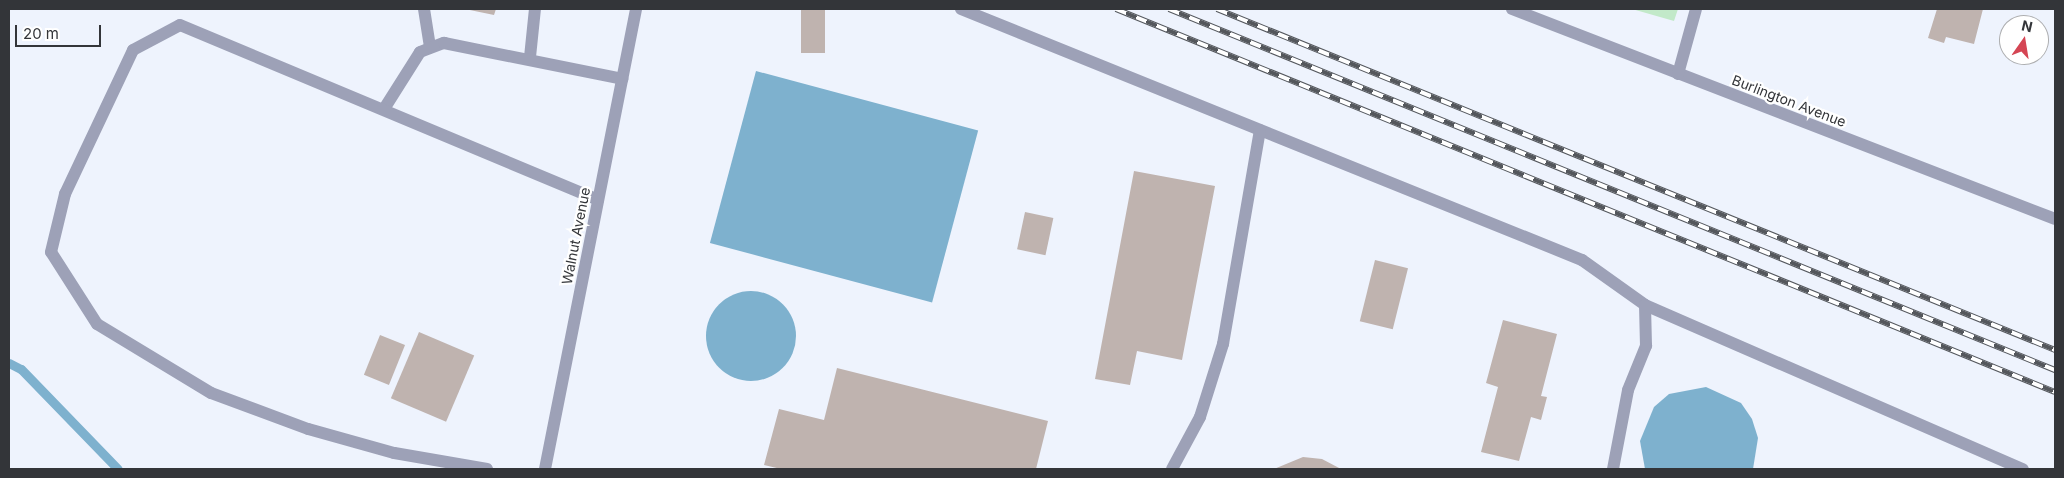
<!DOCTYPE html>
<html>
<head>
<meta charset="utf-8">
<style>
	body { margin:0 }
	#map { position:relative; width:2064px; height:478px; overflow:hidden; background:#eef3fd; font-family:Inter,sans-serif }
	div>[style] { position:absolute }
	.green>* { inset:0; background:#c2e9c9 }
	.water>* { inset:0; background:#7eb1ce; transform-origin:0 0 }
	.round { border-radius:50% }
	.stream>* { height:9px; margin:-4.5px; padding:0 4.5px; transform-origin:4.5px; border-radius:4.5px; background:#7eb1ce }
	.building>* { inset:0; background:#bfb3af; transform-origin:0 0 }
	.service>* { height:12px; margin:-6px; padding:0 6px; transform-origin:6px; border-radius:6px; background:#9da1b7 }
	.minor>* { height:12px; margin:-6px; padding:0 6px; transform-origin:6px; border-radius:6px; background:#9da1b7 }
	.rail>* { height:5.5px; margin-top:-2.75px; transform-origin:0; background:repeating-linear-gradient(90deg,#fff 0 11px,#54575c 0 22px); box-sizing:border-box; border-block:1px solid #54575c }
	span { translate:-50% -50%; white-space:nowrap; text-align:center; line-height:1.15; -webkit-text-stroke:4.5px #fff; paint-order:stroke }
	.street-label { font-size:14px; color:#333539 }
	.frame { position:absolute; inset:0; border:10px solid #333539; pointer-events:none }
	.north { position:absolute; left:1999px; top:15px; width:50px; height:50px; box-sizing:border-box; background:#fff; border:1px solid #adaeb0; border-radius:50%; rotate:13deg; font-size:14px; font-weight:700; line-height:20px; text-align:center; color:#333539 }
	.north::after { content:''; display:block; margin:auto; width:18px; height:22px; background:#d54554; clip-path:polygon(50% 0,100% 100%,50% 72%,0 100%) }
	.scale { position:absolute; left:15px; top:25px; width:86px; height:22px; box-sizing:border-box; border:2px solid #333539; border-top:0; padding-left:6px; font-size:15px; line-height:18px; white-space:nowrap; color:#333539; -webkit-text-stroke:4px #fff; paint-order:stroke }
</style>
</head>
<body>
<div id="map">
	<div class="green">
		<div style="clip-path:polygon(1632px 9px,1678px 9px,1674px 21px)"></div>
	</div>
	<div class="water">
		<div style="left:756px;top:71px;width:230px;height:178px;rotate:15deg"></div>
		<div class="round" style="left:706px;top:291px;width:90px;height:90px"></div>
		<div style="clip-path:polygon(1706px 387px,1741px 403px,1752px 419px,1758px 438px,1753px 469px,1645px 469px,1640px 441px,1654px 407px,1669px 394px)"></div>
	</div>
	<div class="stream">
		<div style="left:9px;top:363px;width:13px;rotate:27deg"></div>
		<div style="left:21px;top:369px;width:139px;rotate:45.9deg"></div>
	</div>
	<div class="building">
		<div style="clip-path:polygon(465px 9px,496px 9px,494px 15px)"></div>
		<div style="left:801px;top:9px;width:24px;height:44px"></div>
		<div style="clip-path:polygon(1937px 9px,1983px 9px,1974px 44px,1946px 37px,1944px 43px,1928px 38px)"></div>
		<div style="clip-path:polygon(1134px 171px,1215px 186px,1182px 360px,1137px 351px,1130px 385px,1095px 379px)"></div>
		<div style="left:1025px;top:212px;width:29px;height:38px;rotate:12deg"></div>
		<div style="left:1375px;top:260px;width:34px;height:63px;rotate:14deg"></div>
		<div style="clip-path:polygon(1503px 320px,1557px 334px,1541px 396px,1547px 397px,1541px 420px,1531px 417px,1519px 461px,1481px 452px,1498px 387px,1486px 383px)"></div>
		<div style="left:419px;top:332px;width:60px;height:72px;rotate:23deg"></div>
		<div style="left:380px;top:335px;width:27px;height:43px;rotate:22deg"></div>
		<div style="clip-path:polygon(837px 368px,1048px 421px,1036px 469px,781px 469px,764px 465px,779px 409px,824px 420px)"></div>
		<div style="clip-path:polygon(1303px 457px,1322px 459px,1341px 469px,1274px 469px)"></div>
	</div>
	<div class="service">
		<div style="left:424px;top:9px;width:39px;rotate:81deg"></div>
		<div style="left:961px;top:9px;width:670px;rotate:22.01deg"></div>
		<div style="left:1582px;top:260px;width:77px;rotate:35.5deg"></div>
		<div style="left:1645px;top:305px;width:412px;rotate:23.5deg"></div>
		<div style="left:530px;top:57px;width:48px;rotate:-84.1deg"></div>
		<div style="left:384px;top:109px;width:67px;rotate:-57.7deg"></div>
		<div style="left:420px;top:52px;width:26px;rotate:-21deg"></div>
		<div style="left:444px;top:43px;width:182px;rotate:11.4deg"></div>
		<div style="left:487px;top:469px;width:94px;rotate:-170.2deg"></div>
		<div style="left:394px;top:453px;width:89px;rotate:-164.4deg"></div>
		<div style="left:308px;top:429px;width:103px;rotate:-159.6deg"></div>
		<div style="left:211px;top:393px;width:133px;rotate:-148.8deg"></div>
		<div style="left:97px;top:324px;width:85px;rotate:-122.6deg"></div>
		<div style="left:51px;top:252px;width:60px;rotate:-76.4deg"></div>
		<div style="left:65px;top:194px;width:159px;rotate:-64.7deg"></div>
		<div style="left:133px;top:50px;width:53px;rotate:-28deg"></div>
		<div style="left:180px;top:25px;width:453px;rotate:22.7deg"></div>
		<div style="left:545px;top:469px;width:469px;rotate:-78.8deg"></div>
		<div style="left:1172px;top:469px;width:59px;rotate:-61.7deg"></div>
		<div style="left:1200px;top:417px;width:77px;rotate:-72.5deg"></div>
		<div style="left:1223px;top:344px;width:217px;rotate:-80.2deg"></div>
		<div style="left:1613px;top:469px;width:80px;rotate:-79.2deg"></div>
		<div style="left:1628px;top:390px;width:48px;rotate:-67.8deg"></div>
		<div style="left:1646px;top:346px;width:41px;rotate:-91.4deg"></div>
	</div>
	<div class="minor">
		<div style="left:1512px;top:9px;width:582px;rotate:21.14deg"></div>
		<div style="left:1678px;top:74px;width:67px;rotate:-74.5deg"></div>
	</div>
	<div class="rail">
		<div style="left:1116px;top:9px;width:1014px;rotate:22.19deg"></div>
		<div style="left:1169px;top:9px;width:957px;rotate:22.17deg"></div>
		<div style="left:1217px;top:9px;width:905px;rotate:22.14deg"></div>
	</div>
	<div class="street-label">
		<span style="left:1789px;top:101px;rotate:21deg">Burlington Avenue</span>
		<span style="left:576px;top:236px;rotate:-79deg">Walnut Avenue</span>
	</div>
	<div class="frame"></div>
	<div class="north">N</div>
	<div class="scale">20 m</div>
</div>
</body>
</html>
